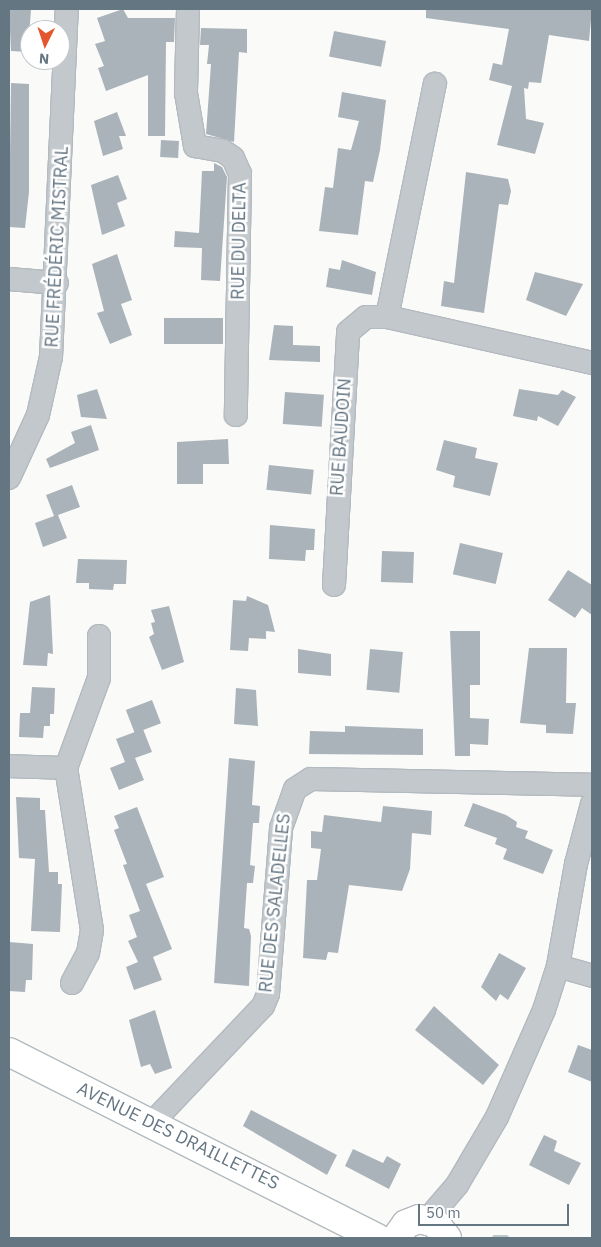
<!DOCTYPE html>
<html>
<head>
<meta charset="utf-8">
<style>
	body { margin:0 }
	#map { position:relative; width:601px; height:1247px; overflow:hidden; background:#fafaf8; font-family:"IBM Plex Sans",sans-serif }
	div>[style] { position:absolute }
	.stream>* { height:6px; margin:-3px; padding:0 3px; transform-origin:3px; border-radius:3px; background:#bbc7cb }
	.building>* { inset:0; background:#aab3b9; transform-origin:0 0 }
	.roads { filter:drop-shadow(1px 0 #b3babf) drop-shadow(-1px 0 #b3babf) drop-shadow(0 1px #b3babf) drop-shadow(0 -1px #b3babf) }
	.street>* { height:22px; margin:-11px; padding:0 11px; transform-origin:11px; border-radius:11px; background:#c3c8cc }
	.secondary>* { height:28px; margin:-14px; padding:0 14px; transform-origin:14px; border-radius:14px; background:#fff }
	span { translate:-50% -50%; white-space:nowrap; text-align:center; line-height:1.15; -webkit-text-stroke:5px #fff; paint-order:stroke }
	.street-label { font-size:18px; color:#657683 }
	.frame { position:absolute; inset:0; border:10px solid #657683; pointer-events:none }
	.north { position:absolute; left:20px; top:20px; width:50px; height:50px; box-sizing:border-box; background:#fff; border:1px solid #c1c8cd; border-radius:50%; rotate:184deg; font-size:14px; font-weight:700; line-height:20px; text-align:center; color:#657683 }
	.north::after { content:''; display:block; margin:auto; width:18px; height:22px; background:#e4572e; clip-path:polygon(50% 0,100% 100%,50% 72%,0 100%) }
	.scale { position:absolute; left:418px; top:1204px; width:151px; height:22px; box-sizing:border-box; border:2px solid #657683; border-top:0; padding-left:6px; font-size:15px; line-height:18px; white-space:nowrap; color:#657683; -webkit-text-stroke:4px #fff; paint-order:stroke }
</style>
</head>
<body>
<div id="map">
	<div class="stream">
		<div style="left:495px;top:1238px;width:11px"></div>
	</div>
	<div class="building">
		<div style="clip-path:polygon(12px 9px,31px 9px,28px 52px,11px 51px,9px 11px)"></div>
		<div style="clip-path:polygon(123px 9px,128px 18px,175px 18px,174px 42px,166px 42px,165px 136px,148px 136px,148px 75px,106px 91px,98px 68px,104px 66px,95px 44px,105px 41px,97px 18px)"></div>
		<div style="clip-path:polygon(426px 9px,592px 9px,589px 41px,549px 35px,541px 83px,529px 82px,528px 89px,524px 88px,526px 119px,544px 123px,535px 154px,497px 145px,512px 86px,489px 80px,493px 63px,502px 65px,509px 29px,426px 18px)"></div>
		<div style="clip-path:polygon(201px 28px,247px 29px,247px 53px,239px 52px,234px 142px,206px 134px,211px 64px,207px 64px,209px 45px,200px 45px)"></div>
		<div style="left:334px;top:31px;width:53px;height:26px;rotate:11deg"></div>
		<div style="clip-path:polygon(11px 83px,29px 84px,29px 192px,25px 228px,9px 227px)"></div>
		<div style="clip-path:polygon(342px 92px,386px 100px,380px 150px,373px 182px,365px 181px,358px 235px,319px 231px,325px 187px,333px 188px,338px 148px,351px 150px,359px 121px,338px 117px)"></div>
		<div style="clip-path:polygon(117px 112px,126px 136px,119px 136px,123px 149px,103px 156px,94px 121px)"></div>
		<div style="left:161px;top:140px;width:18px;height:17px;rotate:3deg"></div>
		<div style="clip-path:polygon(214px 163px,222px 167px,227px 177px,220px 281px,201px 280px,202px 248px,174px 247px,175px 231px,199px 233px,202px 171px,214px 171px)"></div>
		<div style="clip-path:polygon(466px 172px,508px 179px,511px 191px,508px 205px,499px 204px,484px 313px,441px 306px,444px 281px,454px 283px)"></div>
		<div style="clip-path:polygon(118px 175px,127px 199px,117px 203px,125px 226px,102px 235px,91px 185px)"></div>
		<div style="clip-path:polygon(117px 254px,132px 300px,121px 304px,132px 335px,110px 344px,97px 313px,104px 311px,92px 264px)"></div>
		<div style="clip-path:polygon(342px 260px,376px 272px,372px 295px,326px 287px,329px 268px,340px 270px)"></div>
		<div style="clip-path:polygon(535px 272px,583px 284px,566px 316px,526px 300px)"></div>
		<div style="left:164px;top:318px;width:59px;height:26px"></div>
		<div style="clip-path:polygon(274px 325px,293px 326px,293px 345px,320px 346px,320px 362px,269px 360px)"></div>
		<div style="clip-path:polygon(97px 389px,107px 419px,81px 417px,77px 395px)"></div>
		<div style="clip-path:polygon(519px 389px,558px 395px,562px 390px,576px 397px,558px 426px,538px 416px,537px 421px,513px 416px)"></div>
		<div style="left:285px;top:392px;width:39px;height:32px;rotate:4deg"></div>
		<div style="clip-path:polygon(91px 425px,99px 450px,50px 468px,46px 459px,75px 443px,71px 432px)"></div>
		<div style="clip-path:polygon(228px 439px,229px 464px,203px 464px,203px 484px,177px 484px,177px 442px)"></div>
		<div style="clip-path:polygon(444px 440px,477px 448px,475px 458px,498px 463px,490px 496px,453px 487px,455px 476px,436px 470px)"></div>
		<div style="left:269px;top:465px;width:45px;height:25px;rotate:6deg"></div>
		<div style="clip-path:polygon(72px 485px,80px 507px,58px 515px,67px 538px,43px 547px,35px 523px,54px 516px,46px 495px)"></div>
		<div style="clip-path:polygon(270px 525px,315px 529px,314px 550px,306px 550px,305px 561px,269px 559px)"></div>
		<div style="left:460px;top:543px;width:44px;height:32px;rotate:13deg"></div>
		<div style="left:382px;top:551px;width:32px;height:31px;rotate:2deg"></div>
		<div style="clip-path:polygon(78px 559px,127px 560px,126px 584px,114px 584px,113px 590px,89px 589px,89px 583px,76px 583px)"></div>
		<div style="clip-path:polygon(568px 570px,592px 585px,592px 615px,582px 608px,575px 618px,548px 600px)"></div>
		<div style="clip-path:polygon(50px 595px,53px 654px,48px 653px,47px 666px,23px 665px,30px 602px)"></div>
		<div style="clip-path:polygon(247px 596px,268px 605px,275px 632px,266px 631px,266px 639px,249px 638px,248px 651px,230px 650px,233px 600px,246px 601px)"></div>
		<div style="clip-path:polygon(169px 606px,184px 662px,162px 670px,149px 637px,154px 634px,151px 623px,155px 622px,151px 610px)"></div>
		<div style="clip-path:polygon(450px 631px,480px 631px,480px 685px,470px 685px,470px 718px,489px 719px,488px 745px,470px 744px,470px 756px,455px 756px)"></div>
		<div style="clip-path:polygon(529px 648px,567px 648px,566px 703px,576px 703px,573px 734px,546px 733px,546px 725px,520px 723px)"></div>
		<div style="clip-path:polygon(298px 649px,331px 654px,331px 676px,298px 673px)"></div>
		<div style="left:370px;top:649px;width:33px;height:41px;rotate:5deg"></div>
		<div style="clip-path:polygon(32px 687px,55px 688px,54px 714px,50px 714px,50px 726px,44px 726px,43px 738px,19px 737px,20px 713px,30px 713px)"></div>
		<div style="clip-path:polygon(236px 688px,256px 690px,258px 726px,234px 724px)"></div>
		<div style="left:152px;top:700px;width:25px;height:28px;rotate:69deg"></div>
		<div style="clip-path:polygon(345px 726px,423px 729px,423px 755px,309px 754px,310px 731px,345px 732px)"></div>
		<div style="clip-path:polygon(143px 729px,152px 752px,135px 758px,144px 780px,119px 790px,110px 768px,125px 762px,116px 739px)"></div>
		<div style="clip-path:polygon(229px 758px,255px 761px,252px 805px,260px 806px,259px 823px,253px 823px,250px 865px,255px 866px,253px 883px,247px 883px,244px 928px,249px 929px,251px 936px,249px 986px,214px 983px)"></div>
		<div style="clip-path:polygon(16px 797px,40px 798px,40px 810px,45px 810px,49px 872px,58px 872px,58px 884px,62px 884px,60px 932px,31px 931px,35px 859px,19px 858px)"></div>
		<div style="clip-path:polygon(473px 803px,506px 815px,517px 822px,516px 827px,528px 831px,525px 838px,553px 850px,543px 874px,503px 859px,507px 849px,495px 844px,497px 838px,464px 826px)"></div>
		<div style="clip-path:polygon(383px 806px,432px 811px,431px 835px,412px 833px,410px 869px,402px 891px,349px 885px,338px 953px,328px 952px,326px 960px,303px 958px,307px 880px,317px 880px,321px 849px,311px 848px,311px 831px,322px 832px,324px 815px,381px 822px)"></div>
		<div style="clip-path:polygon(137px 807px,164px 877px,146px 884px,172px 949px,153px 957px,162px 980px,134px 990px,126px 967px,138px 962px,128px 941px,137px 937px,129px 915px,140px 911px,123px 865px,127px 864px,114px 830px,119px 828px,114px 816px)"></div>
		<div style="clip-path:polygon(9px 942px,33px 944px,32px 980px,26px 980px,25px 992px,9px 991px)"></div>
		<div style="clip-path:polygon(499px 953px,526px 968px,508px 1000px,500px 994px,496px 1001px,481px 987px)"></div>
		<div style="clip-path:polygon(434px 1006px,499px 1065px,483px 1085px,415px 1030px)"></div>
		<div style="clip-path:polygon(155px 1010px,172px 1068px,155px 1074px,150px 1064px,141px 1067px,129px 1020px)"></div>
		<div style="clip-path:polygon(578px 1045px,592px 1050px,592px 1082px,568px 1072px)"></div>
		<div style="clip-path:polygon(251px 1110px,337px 1155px,327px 1175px,243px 1126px)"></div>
		<div style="clip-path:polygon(544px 1135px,557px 1141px,554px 1151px,581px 1163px,569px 1185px,529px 1165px)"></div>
		<div style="clip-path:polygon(353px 1149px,383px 1163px,387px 1156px,401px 1164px,389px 1189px,345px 1166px)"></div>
	</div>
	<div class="roads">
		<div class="street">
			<div style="left:188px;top:9px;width:84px;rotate:91.4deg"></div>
			<div style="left:186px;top:93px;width:54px;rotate:80.4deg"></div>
			<div style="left:195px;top:146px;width:28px;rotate:10deg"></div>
			<div style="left:223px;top:151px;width:12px;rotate:35deg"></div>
			<div style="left:233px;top:158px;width:17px;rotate:66deg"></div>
			<div style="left:240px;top:174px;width:241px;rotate:91deg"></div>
			<div style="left:9px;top:279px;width:48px;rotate:4.8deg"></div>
			<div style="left:387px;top:317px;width:238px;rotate:-78.4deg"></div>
			<div style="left:9px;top:478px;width:69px;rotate:-65.3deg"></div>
			<div style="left:38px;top:415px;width:59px;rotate:-77.4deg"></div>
			<div style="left:51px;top:357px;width:348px;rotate:-87.4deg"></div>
			<div style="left:334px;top:585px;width:253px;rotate:-86.8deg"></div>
			<div style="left:348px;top:332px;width:23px;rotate:-40deg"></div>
			<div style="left:366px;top:317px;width:21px"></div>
			<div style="left:387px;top:317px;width:210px;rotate:12.6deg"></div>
			<div style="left:9px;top:766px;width:57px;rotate:2deg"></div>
			<div style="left:558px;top:966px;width:35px;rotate:16deg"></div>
			<div style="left:72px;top:983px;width:34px;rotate:-62deg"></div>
			<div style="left:88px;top:953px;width:23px;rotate:-80deg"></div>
			<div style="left:92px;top:930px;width:164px;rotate:-99.1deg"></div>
			<div style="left:66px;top:768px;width:96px;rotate:-69.9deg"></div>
			<div style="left:99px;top:678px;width:42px;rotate:-90deg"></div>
			<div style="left:151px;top:1124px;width:163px;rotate:-46.5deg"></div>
			<div style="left:263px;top:1006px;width:13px;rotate:-67deg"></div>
			<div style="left:268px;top:994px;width:167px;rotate:-85.5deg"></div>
			<div style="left:281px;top:828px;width:41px;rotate:-70.3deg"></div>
			<div style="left:295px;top:789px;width:19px;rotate:-32deg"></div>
			<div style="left:311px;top:779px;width:281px;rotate:1.2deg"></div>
			<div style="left:427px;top:1220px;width:46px;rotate:-49.4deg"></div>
			<div style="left:457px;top:1185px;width:79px;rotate:-59.5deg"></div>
			<div style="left:497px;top:1117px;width:117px;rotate:-66.3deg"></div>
			<div style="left:544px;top:1010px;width:46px;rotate:-72.3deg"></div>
			<div style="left:558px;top:966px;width:104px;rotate:-80deg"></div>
			<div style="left:576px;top:864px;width:62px;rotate:-75.1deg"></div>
		</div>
		<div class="secondary">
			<div style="left:9px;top:1052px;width:413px;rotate:26.8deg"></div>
			<div style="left:396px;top:1238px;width:17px;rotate:-54deg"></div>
			<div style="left:406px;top:1224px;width:14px;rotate:-21deg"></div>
			<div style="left:419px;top:1219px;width:16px;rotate:14deg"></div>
			<div style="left:435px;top:1223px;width:19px;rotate:51deg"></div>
		</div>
	</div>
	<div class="street-label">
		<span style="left:239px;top:241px;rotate:-89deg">RUE DU DELTA</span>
		<span style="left:57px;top:247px;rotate:-87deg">RUE FRÉDÉRIC MISTRAL</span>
		<span style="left:341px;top:437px;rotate:-86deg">RUE BAUDOIN</span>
		<span style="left:275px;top:903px;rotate:-84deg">RUE DES SALADELLES</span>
		<span style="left:178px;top:1136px;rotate:26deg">AVENUE DES DRAILLETTES</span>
	</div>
	<div class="frame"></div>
	<div class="north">N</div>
	<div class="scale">50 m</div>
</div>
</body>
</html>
